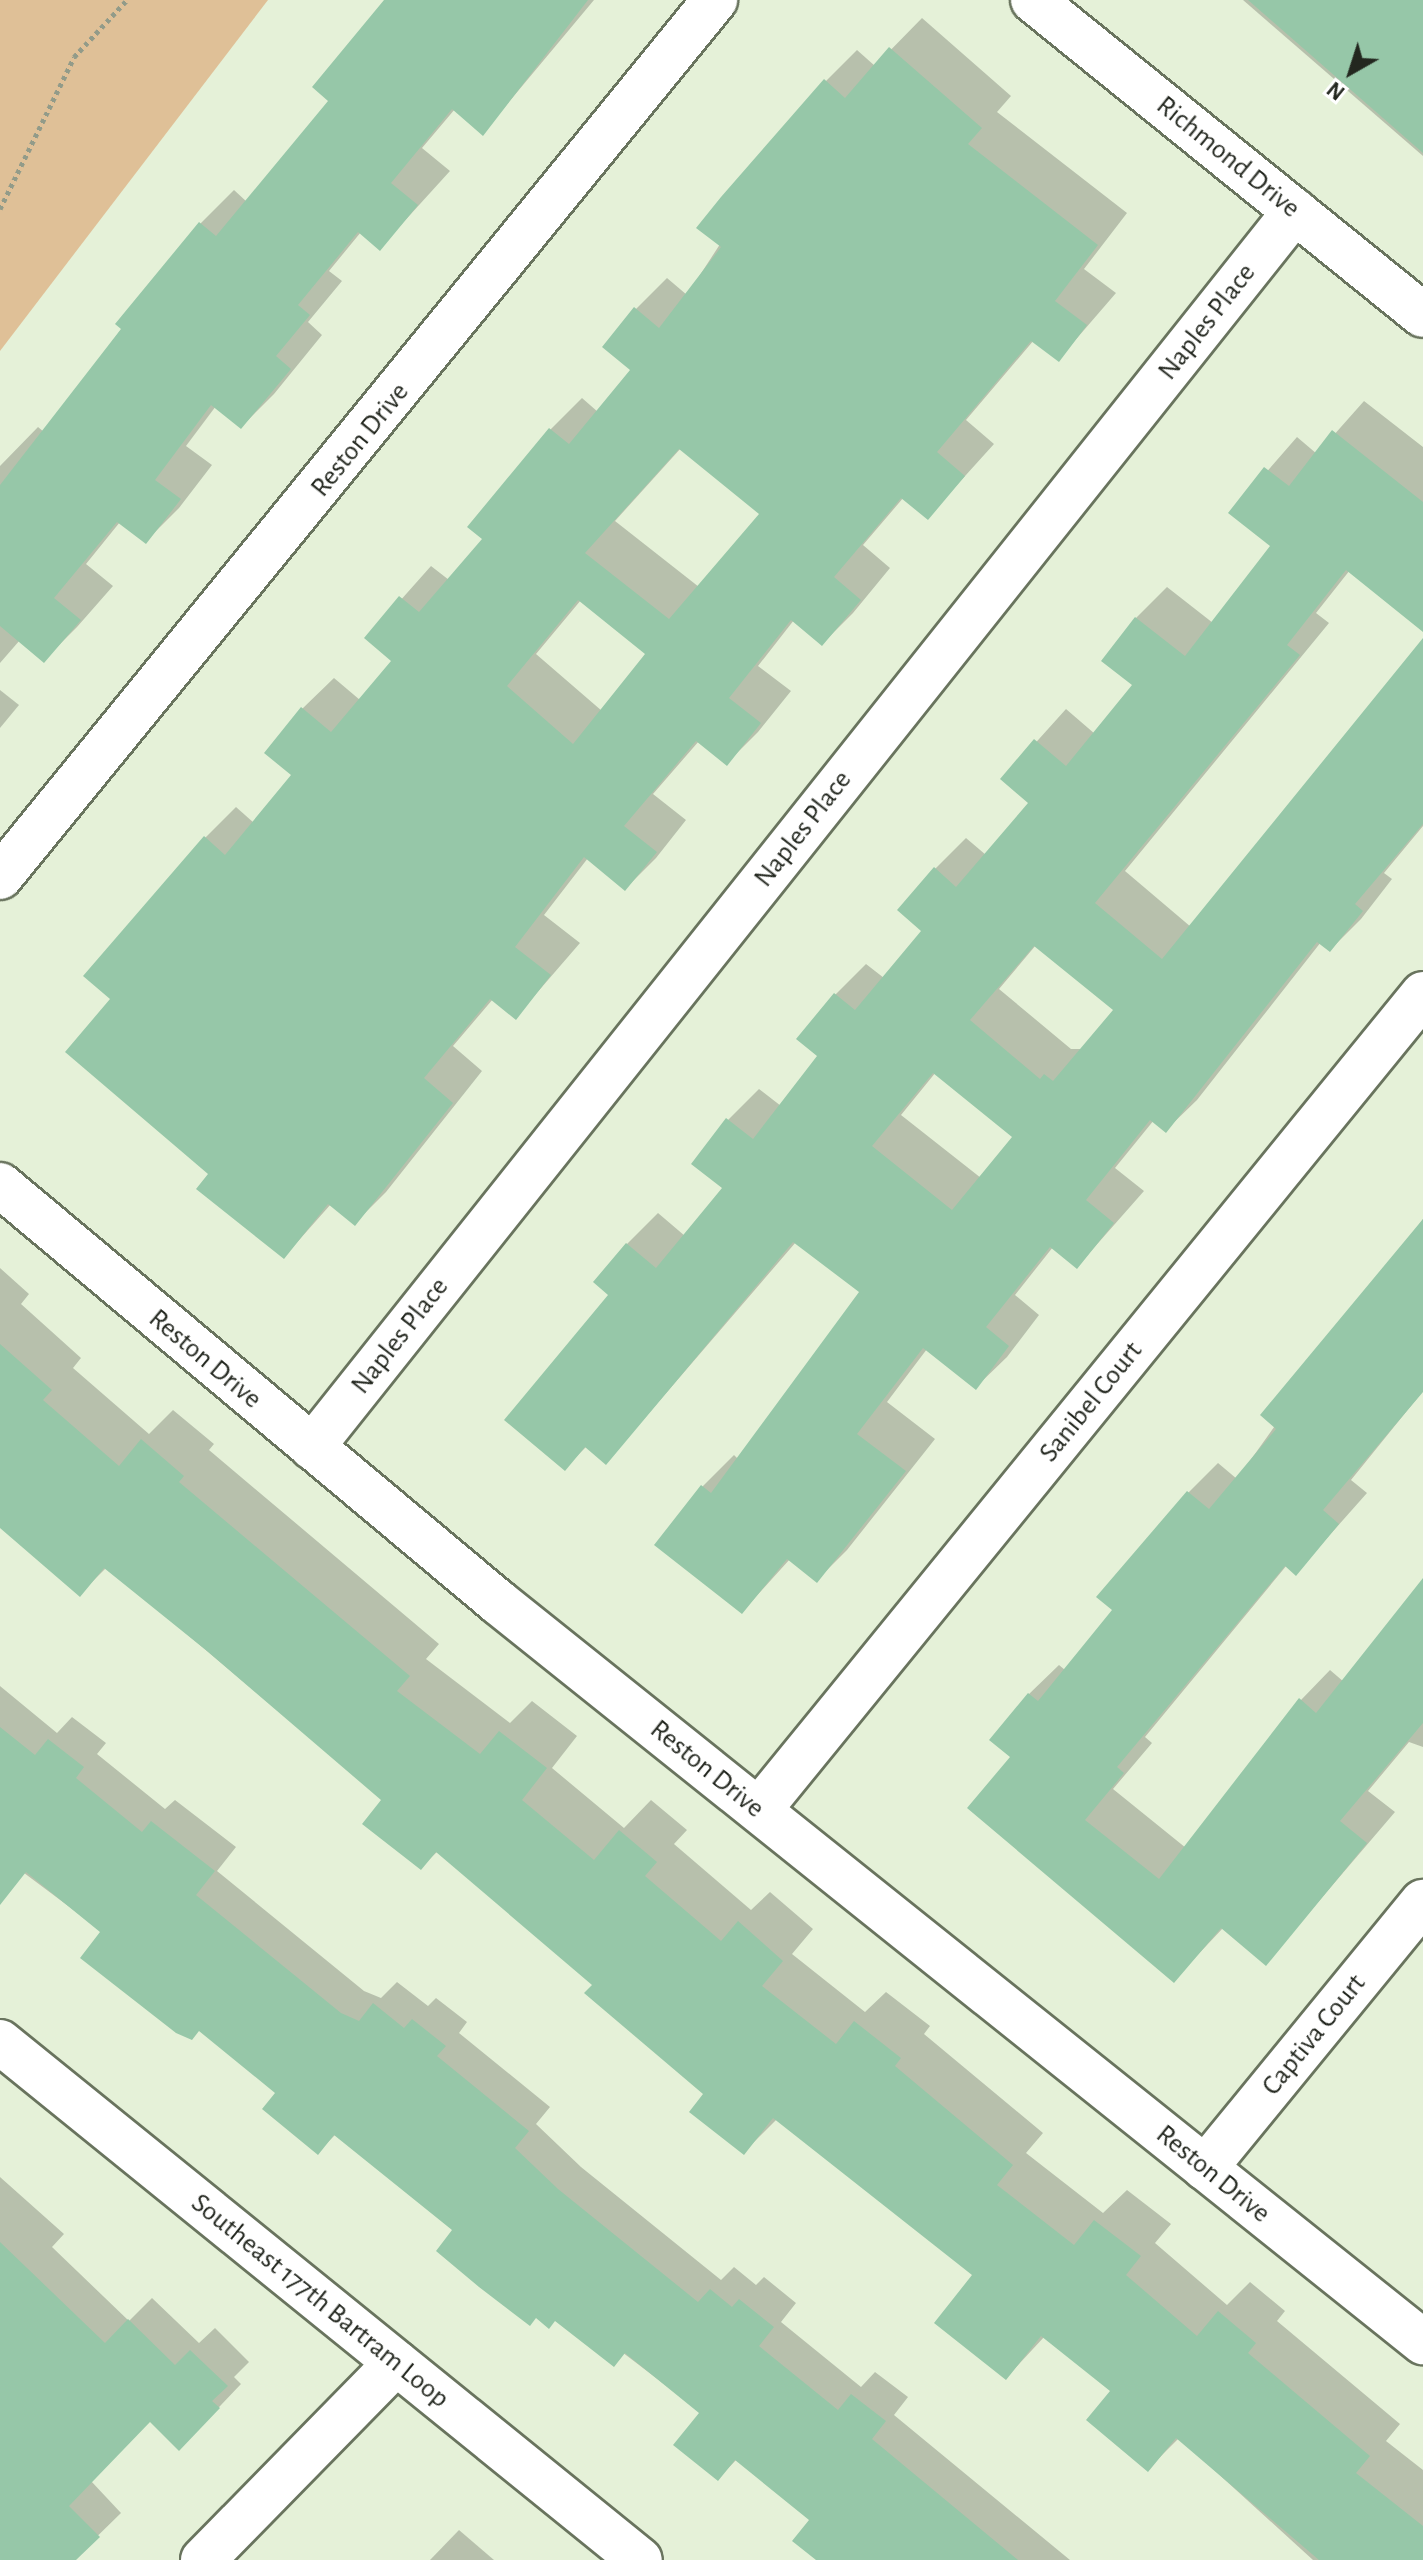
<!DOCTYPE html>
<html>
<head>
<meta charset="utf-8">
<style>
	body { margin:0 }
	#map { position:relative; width:1423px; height:2560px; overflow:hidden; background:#e5f1d8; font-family:"Alegreya Sans",sans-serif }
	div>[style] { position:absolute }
	.green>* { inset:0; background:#dfc097 }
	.shadow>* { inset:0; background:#0003 }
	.building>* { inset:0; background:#96c7a8 }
	.path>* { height:5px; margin-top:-2.5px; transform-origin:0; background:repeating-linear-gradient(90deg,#929b89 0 4px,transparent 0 8px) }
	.roads { filter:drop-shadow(2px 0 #69745e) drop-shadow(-2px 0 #69745e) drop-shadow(0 2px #69745e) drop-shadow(0 -2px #69745e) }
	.minor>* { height:44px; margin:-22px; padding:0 22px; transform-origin:22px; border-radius:22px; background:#fff }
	span { translate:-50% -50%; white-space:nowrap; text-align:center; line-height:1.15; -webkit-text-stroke:8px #fff; paint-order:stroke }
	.street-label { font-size:28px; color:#23271f }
	.north { position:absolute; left:1311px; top:32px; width:80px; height:80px; -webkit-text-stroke:6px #fff; paint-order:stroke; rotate:219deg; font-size:22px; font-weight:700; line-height:32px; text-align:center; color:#23271f }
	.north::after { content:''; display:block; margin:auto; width:28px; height:36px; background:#23271f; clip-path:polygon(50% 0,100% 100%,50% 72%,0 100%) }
</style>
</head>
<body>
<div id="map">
	<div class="green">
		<div style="clip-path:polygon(0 0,268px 0,0 351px)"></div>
	</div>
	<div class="shadow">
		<div style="clip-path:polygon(386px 0,594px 0,483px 133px,455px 109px,422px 148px,450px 171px,380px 248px,361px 232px,329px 271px,342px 281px,308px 322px,322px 335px,274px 394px,241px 427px,216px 406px,186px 446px,212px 465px,179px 508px,146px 541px,120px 522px,86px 564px,113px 586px,77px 627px,44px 660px,20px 640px,0 663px,0 466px,38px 427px,44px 432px,201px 223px,234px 190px,247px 202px,331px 100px)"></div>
		<div style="clip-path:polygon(1243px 0,1423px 0,1423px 156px)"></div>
		<div style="clip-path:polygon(evenodd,922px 18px,1011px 96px,997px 112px,1127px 213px,1084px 269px,1116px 293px,1059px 359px,1034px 340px,966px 420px,994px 444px,928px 517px,904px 497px,863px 545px,890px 568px,853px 613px,822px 644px,794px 620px,758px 666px,791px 691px,758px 732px,727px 763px,699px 741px,653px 794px,686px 820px,656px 858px,625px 889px,588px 858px,544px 915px,580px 943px,516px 1017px,493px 999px,453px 1046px,482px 1071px,386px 1192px,355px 1223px,331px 1204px,284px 1257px,211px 1174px,113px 999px,205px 838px,236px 807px,254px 823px,294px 775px,267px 753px,303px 708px,334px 678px,360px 700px,394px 660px,367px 638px,431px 566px,449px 580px,484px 538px,470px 526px,551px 429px,582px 398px,598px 412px,633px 370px,636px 309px,667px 278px,687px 295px,826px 81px,857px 50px,875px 66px,922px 18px,681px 448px,762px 513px,699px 587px,615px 521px,681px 448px,922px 18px,581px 600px,648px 654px,602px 711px,536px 654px,581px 600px)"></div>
		<div style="clip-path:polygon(evenodd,1364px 401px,1423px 447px,1423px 630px,1350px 570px,1316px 613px,1329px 623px,1125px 871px,1191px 927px,1423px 641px,1423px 826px,1384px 873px,1392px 879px,1361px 919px,1330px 950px,1321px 942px,1197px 1100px,1166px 1130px,1154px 1120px,1115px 1168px,1144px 1191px,1077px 1267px,1053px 1247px,1015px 1295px,1039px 1315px,1007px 1357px,976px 1387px,927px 1349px,887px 1402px,935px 1439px,847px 1550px,817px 1580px,790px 1559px,742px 1612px,657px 1544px,703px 1486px,734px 1455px,738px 1459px,862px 1292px,796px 1242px,606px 1463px,587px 1446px,565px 1468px,627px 1244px,658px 1213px,685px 1236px,725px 1188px,728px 1120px,759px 1089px,781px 1106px,819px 1056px,835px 995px,866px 964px,884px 978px,924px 931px,935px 869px,966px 838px,986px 855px,1030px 802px,1003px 779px,1066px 709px,1095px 734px,1135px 685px,1136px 618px,1167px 587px,1213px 623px,1273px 546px,1231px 513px,1297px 437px,1317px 454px,1364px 401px,1036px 945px,1116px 1010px,1082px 1049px,1071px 1049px,999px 989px,1036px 945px,1364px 401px,936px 1072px,1015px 1137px,981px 1178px,901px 1115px,936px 1072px)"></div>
		<div style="clip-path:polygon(0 690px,19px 705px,0 728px)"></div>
		<div style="clip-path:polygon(1423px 1219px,1423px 1391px,1351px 1480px,1367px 1493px,1296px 1573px,1287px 1565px,1145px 1737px,1152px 1743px,1113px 1789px,1186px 1848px,1301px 1700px,1330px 1670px,1344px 1682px,1423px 1581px,1423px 1747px,1409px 1742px,1368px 1791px,1395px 1812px,1266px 1963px,1223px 1928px,1174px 1980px,1012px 1757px,1029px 1694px,1059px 1665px,1065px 1670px,1115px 1610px,1188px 1493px,1218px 1463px,1237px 1479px)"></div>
		<div style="clip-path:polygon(0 1268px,29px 1294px,21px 1304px,81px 1358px,73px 1368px,149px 1434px,173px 1410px,214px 1444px,209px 1450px,439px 1644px,426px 1659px,510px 1723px,532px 1701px,577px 1736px,552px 1768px,624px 1828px,651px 1800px,687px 1830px,674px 1844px,751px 1910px,770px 1892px,813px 1929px,792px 1954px,865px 2012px,886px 1992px,930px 2026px,924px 2034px,1043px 2133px,1026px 2153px,1103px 2213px,1127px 2190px,1171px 2224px,1155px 2243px,1227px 2305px,1250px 2282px,1285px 2311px,1277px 2321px,1400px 2424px,1386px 2441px,1423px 2470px,1423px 2560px,1313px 2560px,1179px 2438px,1148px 2469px,1113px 2391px,1045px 2336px,1006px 2378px,975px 2274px,777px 2119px,744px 2152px,705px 2094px,594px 1984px,438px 1851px,420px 1868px,384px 1800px,107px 1567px,80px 1594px,0 1488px)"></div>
		<div style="clip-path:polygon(0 1686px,57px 1733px,72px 1717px,106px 1743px,97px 1754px,165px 1809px,175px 1800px,236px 1847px,217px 1871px,364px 1991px,381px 1998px,397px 1982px,428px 2006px,436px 1998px,467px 2022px,459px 2033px,550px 2107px,536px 2124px,581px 2167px,721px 2280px,734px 2267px,756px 2285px,764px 2277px,796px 2303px,781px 2322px,861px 2387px,875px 2372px,908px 2397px,894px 2415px,1070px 2560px,819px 2560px,812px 2520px,737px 2459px,718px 2479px,702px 2413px,336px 2134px,318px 2152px,278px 2093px,103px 1932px,0 1855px)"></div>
		<div style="clip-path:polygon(0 2177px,64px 2234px,52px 2247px,129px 2321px,152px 2298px,199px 2343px,215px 2328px,249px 2362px,234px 2377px,241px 2384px,202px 2425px,150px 2420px,91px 2481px,121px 2513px,73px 2560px,0 2560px)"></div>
		<div style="clip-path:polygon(459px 2530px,494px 2560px,430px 2560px)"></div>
	</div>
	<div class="building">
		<div style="clip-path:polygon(384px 0,588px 0,483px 136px,452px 109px,391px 183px,418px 205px,380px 251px,358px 232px,298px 305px,310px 315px,276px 356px,291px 369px,241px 429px,211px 405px,155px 480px,181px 499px,146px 544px,117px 522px,54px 598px,81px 620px,44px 663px,0 626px,0 485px,121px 329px,115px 324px,199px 222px,216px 236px,328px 101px,312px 87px)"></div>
		<div style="clip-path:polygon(1248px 0,1423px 0,1423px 153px)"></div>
		<div style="clip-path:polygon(evenodd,889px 47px,982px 128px,968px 144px,1098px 245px,1055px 301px,1087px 325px,1059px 362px,1031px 341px,937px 452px,965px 476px,928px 520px,901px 498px,834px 577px,861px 600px,822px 646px,791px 620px,729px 698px,761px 723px,727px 766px,696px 741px,624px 826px,657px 852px,625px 891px,584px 857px,515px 947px,551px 975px,516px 1020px,490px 999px,424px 1078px,453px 1103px,355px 1226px,328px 1204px,284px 1259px,196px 1189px,208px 1174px,65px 1052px,110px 999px,83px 976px,204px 836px,225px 855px,291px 775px,264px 753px,301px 707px,331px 732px,391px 661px,364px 638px,399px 596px,419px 612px,482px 539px,467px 527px,549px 428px,569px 444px,630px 370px,602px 347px,634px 307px,659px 328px,721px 247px,696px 228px,721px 197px,824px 79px,845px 98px,889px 47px,679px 449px,759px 514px,669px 619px,585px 553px,679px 449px,889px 47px,578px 600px,645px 654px,573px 744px,507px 686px,578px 600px)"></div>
		<div style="clip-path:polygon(evenodd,1332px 430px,1423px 502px,1423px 632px,1346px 570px,1287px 645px,1300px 655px,1095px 903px,1162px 959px,1423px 638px,1423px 824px,1355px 904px,1363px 911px,1330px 952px,1317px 942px,1166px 1133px,1150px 1120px,1086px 1200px,1114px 1223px,1077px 1269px,1050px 1247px,986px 1327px,1009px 1346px,976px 1390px,923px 1348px,857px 1434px,906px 1471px,817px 1583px,787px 1559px,742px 1614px,654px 1545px,701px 1485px,711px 1493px,859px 1292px,793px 1242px,606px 1465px,585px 1447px,565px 1471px,504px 1420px,608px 1295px,593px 1282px,626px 1243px,656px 1268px,722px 1188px,691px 1164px,726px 1118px,753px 1139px,817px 1056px,796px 1039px,834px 993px,855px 1010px,921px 931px,897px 910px,934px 867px,956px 887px,1028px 803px,1000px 779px,1034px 739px,1066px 766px,1132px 685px,1101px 661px,1135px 617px,1185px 656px,1270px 546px,1228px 513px,1264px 467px,1289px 486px,1332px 430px,1034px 946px,1113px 1010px,1053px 1081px,1044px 1074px,1040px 1079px,970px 1020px,1034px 946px,1332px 430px,933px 1073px,1012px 1137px,952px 1210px,872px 1146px,933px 1073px)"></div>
		<div style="clip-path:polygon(1423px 1219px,1423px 1392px,1323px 1510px,1339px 1524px,1296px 1576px,1285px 1566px,1117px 1767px,1124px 1773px,1085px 1820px,1159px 1879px,1299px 1698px,1316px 1713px,1423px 1578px,1423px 1723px,1340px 1821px,1367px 1843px,1266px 1966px,1221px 1928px,1174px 1983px,967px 1808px,1010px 1757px,989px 1740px,1028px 1693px,1038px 1701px,1112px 1610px,1096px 1597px,1187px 1491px,1209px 1509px,1276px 1429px,1260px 1415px)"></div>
		<div style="clip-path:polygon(0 1344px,52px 1390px,43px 1400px,119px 1466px,141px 1439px,184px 1476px,179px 1482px,410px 1676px,397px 1691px,480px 1754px,499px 1731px,547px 1768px,522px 1800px,594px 1860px,619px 1830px,657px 1862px,645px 1876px,721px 1941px,738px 1921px,783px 1961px,762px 1986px,836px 2044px,854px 2021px,901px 2058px,895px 2066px,1013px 2165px,997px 2185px,1074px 2245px,1094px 2220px,1141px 2256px,1126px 2275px,1197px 2336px,1218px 2311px,1256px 2343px,1248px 2353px,1370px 2456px,1356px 2473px,1423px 2526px,1423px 2560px,1319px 2560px,1176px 2438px,1148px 2472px,1086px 2420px,1110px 2391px,1041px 2336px,1006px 2380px,934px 2323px,972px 2275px,773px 2118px,744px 2155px,689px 2112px,703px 2094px,584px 1993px,592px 1985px,436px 1852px,421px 1870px,362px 1824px,381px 1800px,207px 1651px,104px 1568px,80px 1597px,0 1528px)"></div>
		<div style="clip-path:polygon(0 1727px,35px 1755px,48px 1739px,84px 1767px,76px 1778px,142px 1832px,151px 1821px,215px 1871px,196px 1895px,341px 2013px,359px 2021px,373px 2003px,404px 2028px,412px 2019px,446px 2046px,437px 2056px,529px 2131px,515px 2148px,558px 2189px,698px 2302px,710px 2289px,732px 2307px,739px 2299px,774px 2327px,759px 2346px,838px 2410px,851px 2394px,886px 2421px,872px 2439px,1018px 2560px,816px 2560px,792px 2541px,809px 2520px,735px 2460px,718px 2481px,673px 2445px,699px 2413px,625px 2353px,614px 2367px,555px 2321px,549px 2329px,536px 2318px,530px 2326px,479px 2287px,436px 2251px,452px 2230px,334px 2135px,318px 2155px,262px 2109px,275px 2093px,199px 2031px,192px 2040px,176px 2033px,80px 1958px,100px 1932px,26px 1872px,0 1905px)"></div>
		<div style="clip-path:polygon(0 2242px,105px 2343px,128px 2319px,175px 2365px,190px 2350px,228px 2386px,212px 2401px,220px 2408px,179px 2451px,150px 2422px,69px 2506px,100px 2537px,76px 2560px,0 2560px)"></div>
	</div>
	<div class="path">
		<div style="left:0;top:209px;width:169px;rotate:-64deg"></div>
		<div style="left:74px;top:57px;width:78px;rotate:-47.1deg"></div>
	</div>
	<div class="roads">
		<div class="minor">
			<div style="left:1033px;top:0;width:501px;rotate:38.93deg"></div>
			<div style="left:0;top:877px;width:1132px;rotate:-50.81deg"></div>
			<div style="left:0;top:1185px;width:650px;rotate:39.94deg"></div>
			<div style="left:498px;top:1602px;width:1185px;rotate:38.66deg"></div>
			<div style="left:312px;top:1447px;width:1579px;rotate:-51.5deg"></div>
			<div style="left:759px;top:1810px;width:1052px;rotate:-50.86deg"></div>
			<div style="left:0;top:2042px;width:823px;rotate:38.99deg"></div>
			<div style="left:1205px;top:2168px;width:344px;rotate:-50.7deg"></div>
			<div style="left:203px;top:2560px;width:276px;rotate:-45.6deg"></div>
		</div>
	</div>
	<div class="street-label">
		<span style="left:1228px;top:157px;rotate:39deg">Richmond Drive</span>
		<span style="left:1207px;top:322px;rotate:-52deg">Naples Place</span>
		<span style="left:360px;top:440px;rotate:-51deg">Reston Drive</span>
		<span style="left:803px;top:829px;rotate:-52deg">Naples Place</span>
		<span style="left:400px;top:1336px;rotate:-52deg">Naples Place</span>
		<span style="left:205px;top:1359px;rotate:40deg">Reston Drive</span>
		<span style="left:1091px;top:1402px;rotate:-51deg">Sanibel Court</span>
		<span style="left:707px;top:1769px;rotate:39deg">Reston Drive</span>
		<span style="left:1314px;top:2035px;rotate:-51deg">Captiva Court</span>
		<span style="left:1213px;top:2174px;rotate:39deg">Reston Drive</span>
		<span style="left:320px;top:2301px;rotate:39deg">Southeast 177th Bartram Loop</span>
	</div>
	<div class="north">N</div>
</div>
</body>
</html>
